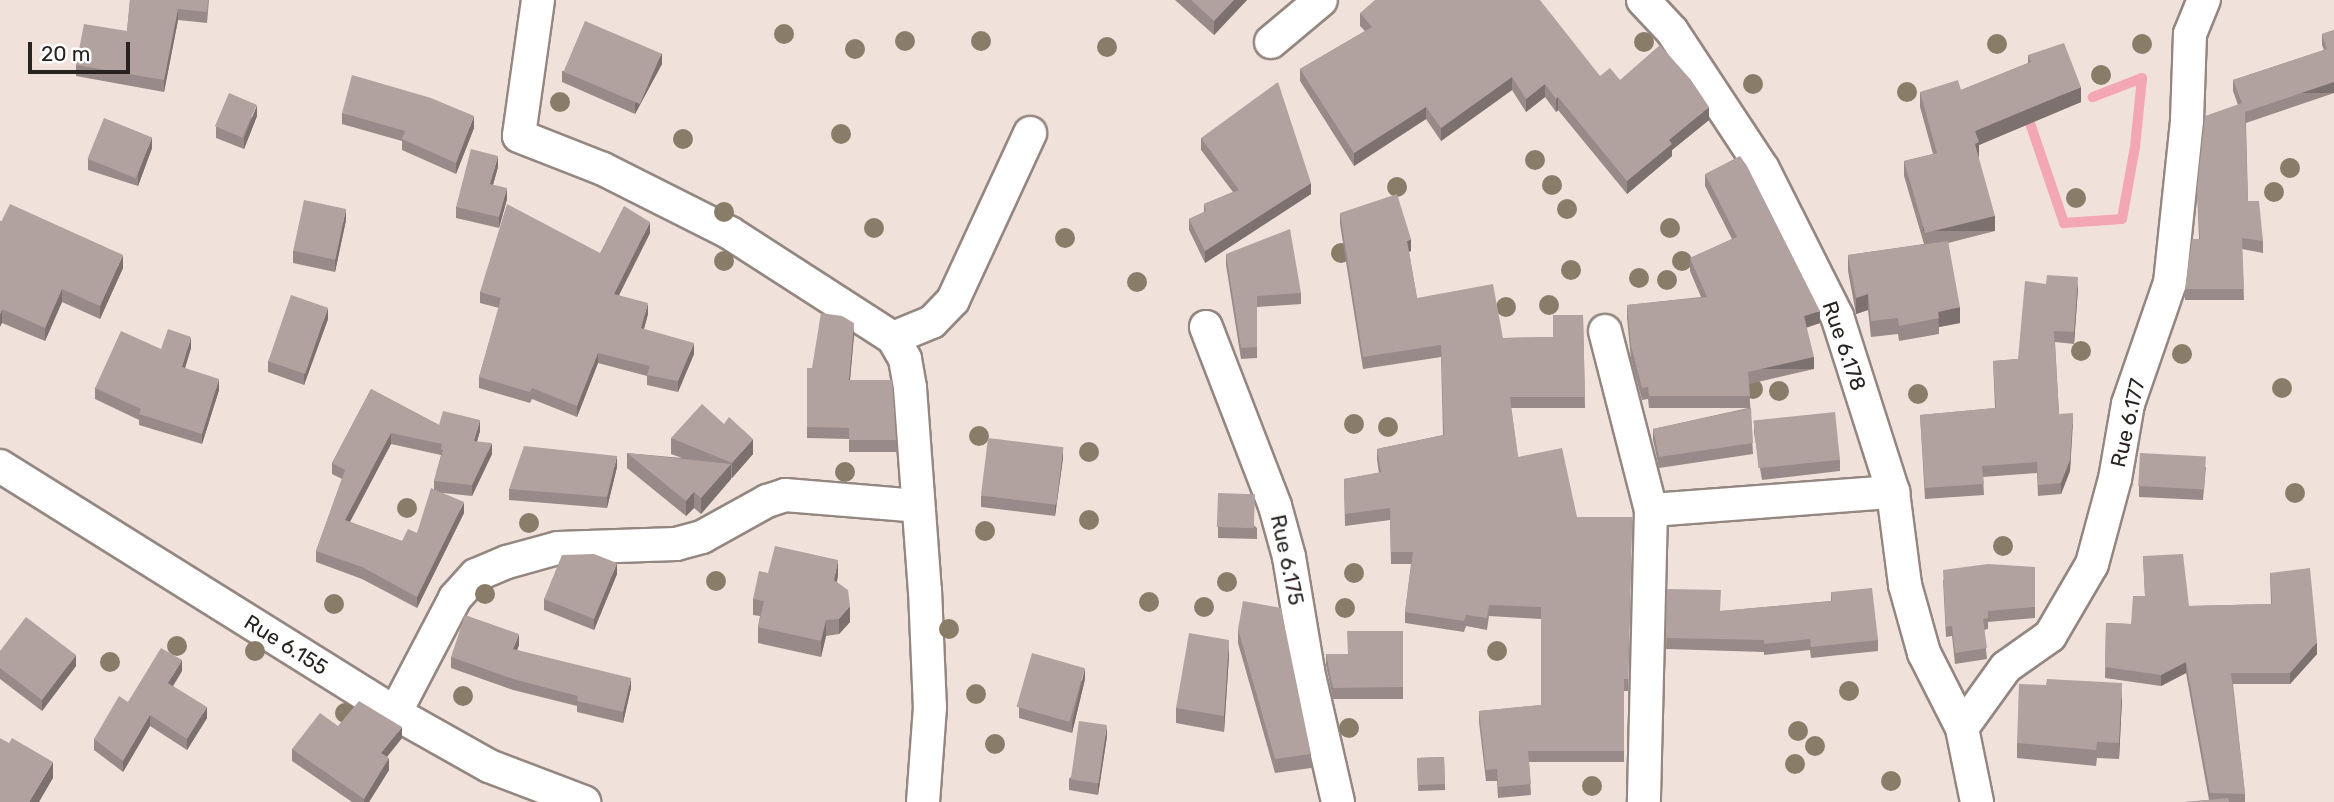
<!DOCTYPE html>
<html>
<head>
<meta charset="utf-8">
<style>
	body { margin:0 }
	#map { position:relative; width:2334px; height:802px; overflow:hidden; background:#f0e2db; font-family:Rubik,sans-serif }
	div>[style] { position:absolute }
	.stream>* { height:10px; margin:-5px; padding:0 5px; transform-origin:5px; border-radius:5px; background:#f3a6b4 }
	.roads { filter:drop-shadow(2px 0 #948781) drop-shadow(-2px 0 #948781) drop-shadow(0 2px #948781) drop-shadow(0 -2px #948781) }
	.street>* { height:32px; margin:-16px; padding:0 16px; transform-origin:16px; border-radius:16px; background:#fff }
	.trees>* { width:20px; height:20px; margin:-10px; border-radius:50%; background:#897d69 }
	.wall>* { inset:0; background:#988a89; transform-origin:0 0 }
	.shaded-wall>* { inset:0; background:#7c716f; transform-origin:0 0 }
	.building>* { inset:0; background:#b1a19f; transform-origin:0 0 }
	span { translate:-50% -50%; white-space:nowrap; text-align:center; line-height:1.15; -webkit-text-stroke:5px #fff; paint-order:stroke }
	.street-label { font-size:21px; color:#282320 }
	.scale { position:absolute; left:28px; top:42px; width:102px; height:32px; box-sizing:border-box; border:4px solid #282320; border-top:0; padding-left:9px; font-size:21px; line-height:24px; white-space:nowrap; color:#282320; -webkit-text-stroke:5px #fff; paint-order:stroke }
</style>
</head>
<body>
<div id="map">
	<div class="stream">
		<div style="left:2030px;top:123px;width:106px;rotate:71.2deg"></div>
		<div style="left:2064px;top:223px;width:58px;rotate:-3.9deg"></div>
		<div style="left:2122px;top:219px;width:73px;rotate:-79.8deg"></div>
		<div style="left:2135px;top:147px;width:69px;rotate:-84.2deg"></div>
		<div style="left:2142px;top:78px;width:53px;rotate:158.8deg"></div>
	</div>
	<div class="roads">
		<div class="street">
			<div style="left:538px;top:0;width:137px;rotate:98deg"></div>
			<div style="left:519px;top:136px;width:90px;rotate:21.4deg"></div>
			<div style="left:603px;top:169px;width:142px;rotate:26.7deg"></div>
			<div style="left:730px;top:233px;width:194px;rotate:32.8deg"></div>
			<div style="left:893px;top:338px;width:24px;rotate:60deg"></div>
			<div style="left:905px;top:359px;width:29px;rotate:80deg"></div>
			<div style="left:910px;top:388px;width:203px;rotate:85.8deg"></div>
			<div style="left:925px;top:590px;width:117px;rotate:87.6deg"></div>
			<div style="left:930px;top:707px;width:95px;rotate:94.2deg"></div>
			<div style="left:1643px;top:0;width:42px;rotate:46.9deg"></div>
			<div style="left:1672px;top:31px;width:165px;rotate:56.6deg"></div>
			<div style="left:1763px;top:169px;width:165px;rotate:63.3deg"></div>
			<div style="left:1837px;top:316px;width:185px;rotate:72.3deg"></div>
			<div style="left:1893px;top:492px;width:94px;rotate:82.6deg"></div>
			<div style="left:1905px;top:585px;width:71px;rotate:74.4deg"></div>
			<div style="left:1924px;top:653px;width:84px;rotate:63.1deg"></div>
			<div style="left:1271px;top:42px;width:65px;rotate:-40deg"></div>
			<div style="left:1206px;top:327px;width:192px;rotate:68.9deg"></div>
			<div style="left:1275px;top:506px;width:53px;rotate:74.6deg"></div>
			<div style="left:1289px;top:557px;width:116px;rotate:80.5deg"></div>
			<div style="left:1308px;top:671px;width:134px;rotate:77.1deg"></div>
			<div style="left:1605px;top:331px;width:185px;rotate:75.6deg"></div>
			<div style="left:1651px;top:510px;width:292px;rotate:91.4deg"></div>
			<div style="left:893px;top:338px;width:42px;rotate:-22.3deg"></div>
			<div style="left:932px;top:322px;width:30px;rotate:-46deg"></div>
			<div style="left:953px;top:300px;width:184px;rotate:-65.2deg"></div>
			<div style="left:0;top:466px;width:466px;rotate:32deg"></div>
			<div style="left:395px;top:713px;width:108px;rotate:29.4deg"></div>
			<div style="left:489px;top:766px;width:102px;rotate:20.8deg"></div>
			<div style="left:1651px;top:510px;width:243px;rotate:-4.3deg"></div>
			<div style="left:395px;top:713px;width:130px;rotate:-62.4deg"></div>
			<div style="left:455px;top:598px;width:31px;rotate:-48deg"></div>
			<div style="left:476px;top:575px;width:34px;rotate:-23deg"></div>
			<div style="left:507px;top:562px;width:53px;rotate:-15.4deg"></div>
			<div style="left:558px;top:548px;width:118px;rotate:-1.9deg"></div>
			<div style="left:676px;top:544px;width:27px;rotate:-15deg"></div>
			<div style="left:702px;top:537px;width:74px;rotate:-29deg"></div>
			<div style="left:767px;top:501px;width:19px;rotate:-18deg"></div>
			<div style="left:785px;top:495px;width:133px;rotate:4.7deg"></div>
			<div style="left:1977px;top:802px;width:76px;rotate:-101.5deg"></div>
			<div style="left:1962px;top:728px;width:75px;rotate:-54.2deg"></div>
			<div style="left:2006px;top:667px;width:54px;rotate:-35.2deg"></div>
			<div style="left:2050px;top:636px;width:83px;rotate:-59.7deg"></div>
			<div style="left:2092px;top:564px;width:88px;rotate:-74.9deg"></div>
			<div style="left:2115px;top:479px;width:76px;rotate:-80.2deg"></div>
			<div style="left:2128px;top:404px;width:128px;rotate:-70.9deg"></div>
			<div style="left:2170px;top:283px;width:164px;rotate:-84deg"></div>
			<div style="left:2187px;top:120px;width:86px;rotate:-88deg"></div>
			<div style="left:2190px;top:34px;width:37px;rotate:-68deg"></div>
		</div>
	</div>
	<div class="trees">
		<div style="left:784px;top:34px"></div>
		<div style="left:905px;top:41px"></div>
		<div style="left:981px;top:41px"></div>
		<div style="left:1644px;top:42px"></div>
		<div style="left:1997px;top:44px"></div>
		<div style="left:2142px;top:44px"></div>
		<div style="left:1107px;top:47px"></div>
		<div style="left:855px;top:49px"></div>
		<div style="left:2101px;top:75px"></div>
		<div style="left:1753px;top:84px"></div>
		<div style="left:1907px;top:92px"></div>
		<div style="left:560px;top:102px"></div>
		<div style="left:841px;top:134px"></div>
		<div style="left:683px;top:139px"></div>
		<div style="left:1535px;top:160px"></div>
		<div style="left:2290px;top:168px"></div>
		<div style="left:1552px;top:185px"></div>
		<div style="left:1397px;top:187px"></div>
		<div style="left:2274px;top:192px"></div>
		<div style="left:2076px;top:198px"></div>
		<div style="left:1567px;top:209px"></div>
		<div style="left:724px;top:212px"></div>
		<div style="left:874px;top:228px"></div>
		<div style="left:1670px;top:228px"></div>
		<div style="left:1065px;top:238px"></div>
		<div style="left:1341px;top:253px"></div>
		<div style="left:724px;top:261px"></div>
		<div style="left:1682px;top:261px"></div>
		<div style="left:1571px;top:270px"></div>
		<div style="left:1639px;top:278px"></div>
		<div style="left:1667px;top:280px"></div>
		<div style="left:1137px;top:282px"></div>
		<div style="left:1549px;top:305px"></div>
		<div style="left:1506px;top:307px"></div>
		<div style="left:2081px;top:351px"></div>
		<div style="left:2182px;top:354px"></div>
		<div style="left:2282px;top:388px"></div>
		<div style="left:1753px;top:389px"></div>
		<div style="left:1779px;top:391px"></div>
		<div style="left:1918px;top:394px"></div>
		<div style="left:1354px;top:424px"></div>
		<div style="left:1388px;top:427px"></div>
		<div style="left:979px;top:436px"></div>
		<div style="left:1089px;top:452px"></div>
		<div style="left:845px;top:472px"></div>
		<div style="left:2295px;top:493px"></div>
		<div style="left:407px;top:508px"></div>
		<div style="left:1089px;top:520px"></div>
		<div style="left:529px;top:523px"></div>
		<div style="left:985px;top:531px"></div>
		<div style="left:2003px;top:546px"></div>
		<div style="left:1354px;top:573px"></div>
		<div style="left:716px;top:581px"></div>
		<div style="left:1227px;top:582px"></div>
		<div style="left:485px;top:594px"></div>
		<div style="left:1149px;top:602px"></div>
		<div style="left:334px;top:604px"></div>
		<div style="left:1204px;top:607px"></div>
		<div style="left:1345px;top:608px"></div>
		<div style="left:949px;top:629px"></div>
		<div style="left:177px;top:646px"></div>
		<div style="left:255px;top:651px"></div>
		<div style="left:1497px;top:651px"></div>
		<div style="left:110px;top:662px"></div>
		<div style="left:1849px;top:691px"></div>
		<div style="left:976px;top:694px"></div>
		<div style="left:463px;top:696px"></div>
		<div style="left:345px;top:713px"></div>
		<div style="left:1349px;top:728px"></div>
		<div style="left:1798px;top:731px"></div>
		<div style="left:995px;top:744px"></div>
		<div style="left:1815px;top:746px"></div>
		<div style="left:1795px;top:764px"></div>
		<div style="left:1891px;top:781px"></div>
		<div style="left:1592px;top:786px"></div>
	</div>
	<div class="wall">
		<div style="clip-path:polygon(130px 0,209px 0,207px 23px,178px 20px,164px 92px,76px 76px,76px 65px,127px 31px)"></div>
		<div style="clip-path:polygon(1175px 0,1247px 0,1214px 35px)"></div>
		<div style="clip-path:polygon(1360px 13px,1600px 76px,1620px 80px,1709px 120px,1672px 150px,1672px 156px,1627px 194px,1558px 110px,1556px 112px,1545px 97px,1526px 112px,1512px 90px,1441px 141px,1426px 119px,1354px 166px,1300px 81px,1300px 69px,1365px 31px,1360px 26px)"></div>
		<div style="clip-path:polygon(2334px 30px,2334px 93px,2246px 123px,2248px 201px,2263px 241px,2263px 253px,2242px 249px,2244px 300px,2185px 300px,2185px 289px,2199px 239px,2197px 189px,2238px 105px,2233px 91px,2233px 80px,2324px 50px,2322px 45px,2322px 34px)"></div>
		<div style="clip-path:polygon(2028px 55px,2081px 102px,1979px 145px,1978px 158px,1995px 231px,1948px 243px,1960px 323px,1939px 327px,1939px 334px,1899px 341px,1898px 334px,1871px 337px,1868px 310px,1856px 314px,1848px 271px,1848px 255px,1924px 244px,1904px 176px,1904px 161px,1933px 154px,1920px 107px,1920px 92px,1961px 90px,2028px 63px)"></div>
		<div style="clip-path:polygon(662px 64px,635px 114px,562px 82px,562px 71px)"></div>
		<div style="clip-path:polygon(342px 113px,474px 128px,456px 174px,402px 150px,402px 141px,342px 124px)"></div>
		<div style="clip-path:polygon(257px 116px,244px 149px,216px 138px,216px 127px)"></div>
		<div style="clip-path:polygon(1201px 138px,1311px 194px,1205px 263px,1189px 230px,1189px 219px,1204px 212px,1204px 204px,1233px 192px,1201px 150px)"></div>
		<div style="clip-path:polygon(152px 148px,138px 186px,88px 170px,88px 159px)"></div>
		<div style="clip-path:polygon(498px 167px,493px 185px,507px 199px,499px 228px,456px 218px,456px 207px)"></div>
		<div style="clip-path:polygon(1705px 174px,1820px 323px,1806px 328px,1814px 369px,1749px 384px,1753px 454px,1659px 468px,1653px 440px,1653px 429px,1748px 408px,1649px 408px,1648px 399px,1642px 400px,1631px 359px,1627px 318px,1627px 305px,1701px 297px,1690px 271px,1690px 258px,1732px 239px,1705px 186px)"></div>
		<div style="clip-path:polygon(1340px 213px,1411px 251px,1409px 252px,1417px 298px,1503px 338px,1553px 337px,1583px 315px,1585px 408px,1511px 408px,1518px 457px,1577px 517px,1632px 517px,1628px 691px,1624px 691px,1624px 762px,1529px 762px,1531px 795px,1498px 798px,1497px 781px,1486px 781px,1479px 722px,1479px 711px,1541px 705px,1541px 619px,1489px 616px,1487px 630px,1466px 626px,1464px 632px,1405px 623px,1405px 612px,1411px 564px,1391px 564px,1390px 520px,1345px 526px,1344px 479px,1379px 473px,1377px 460px,1377px 449px,1443px 435px,1441px 357px,1363px 369px,1340px 224px)"></div>
		<div style="clip-path:polygon(346px 220px,335px 272px,293px 263px,293px 251px)"></div>
		<div style="clip-path:polygon(0 221px,123px 268px,100px 319px,62px 302px,45px 341px,2px 323px)"></div>
		<div style="clip-path:polygon(650px 233px,619px 295px,648px 314px,644px 329px,694px 354px,678px 392px,647px 385px,647px 376px,598px 363px,577px 417px,532px 399px,530px 403px,479px 388px,479px 377px,499px 308px,480px 303px,480px 292px,600px 253px)"></div>
		<div style="clip-path:polygon(1226px 254px,1301px 293px,1301px 304px,1257px 307px,1257px 358px,1241px 359px,1226px 265px)"></div>
		<div style="clip-path:polygon(2046px 284px,2078px 288px,2074px 344px,2055px 342px,2059px 414px,2073px 424px,2070px 471px,2061px 494px,2038px 496px,2037px 473px,1983px 477px,1984px 495px,1925px 499px,1920px 415px,1995px 408px,1993px 361px,2018px 359px)"></div>
		<div style="clip-path:polygon(328px 319px,304px 385px,268px 372px,268px 361px)"></div>
		<div style="clip-path:polygon(854px 335px,850px 380px,896px 440px,896px 452px,849px 452px,849px 439px,807px 438px,807px 368px,812px 368px)"></div>
		<div style="clip-path:polygon(191px 348px,185px 368px,219px 390px,202px 444px,139px 425px,139px 420px,95px 399px,95px 388px,161px 349px)"></div>
		<div style="clip-path:polygon(evenodd,371px 389px,439px 425px,480px 431px,477px 441px,492px 454px,472px 496px,443px 493px,464px 513px,417px 608px,362px 579px,316px 562px,316px 551px,342px 479px,332px 474px,332px 463px,371px 389px,391px 444px,441px 455px,434px 481px,434px 489px,417px 533px,402px 541px,350px 522px,391px 444px)"></div>
		<div style="clip-path:polygon(1754px 422px,1840px 460px,1840px 471px,1762px 480px,1754px 433px)"></div>
		<div style="clip-path:polygon(671px 438px,753px 454px,732px 478px,731px 478px,731px 479px,701px 514px,694px 508px,686px 516px,627px 468px,627px 453px,682px 458px,671px 454px)"></div>
		<div style="clip-path:polygon(1063px 458px,1055px 516px,981px 507px,981px 496px)"></div>
		<div style="clip-path:polygon(617px 467px,607px 508px,509px 500px,509px 489px)"></div>
		<div style="clip-path:polygon(2206px 467px,2203px 500px,2139px 497px,2139px 486px)"></div>
		<div style="clip-path:polygon(1218px 493px,1257px 528px,1257px 539px,1218px 538px)"></div>
		<div style="clip-path:polygon(2143px 556px,2189px 606px,2271px 604px,2270px 573px,2317px 654px,2290px 684px,2233px 684px,2245px 794px,2245px 802px,2185px 802px,2209px 800px,2186px 673px,2161px 686px,2105px 678px,2106px 623px,2131px 624px,2145px 596px)"></div>
		<div style="clip-path:polygon(2035px 567px,2035px 618px,1988px 622px,1988px 629px,1984px 630px,1987px 659px,1955px 664px,1952px 636px,1946px 637px,1943px 580px)"></div>
		<div style="clip-path:polygon(768px 573px,838px 575px,837px 582px,850px 622px,839px 634px,826px 636px,821px 657px,758px 643px,758px 627px,760px 616px,753px 615px,753px 599px)"></div>
		<div style="clip-path:polygon(617px 574px,594px 630px,544px 610px,544px 599px)"></div>
		<div style="clip-path:polygon(1667px 589px,1721px 611px,1831px 601px,1831px 592px,1878px 640px,1878px 651px,1811px 658px,1810px 650px,1764px 655px,1764px 652px,1666px 649px)"></div>
		<div style="clip-path:polygon(1238px 629px,1311px 754px,1311px 768px,1275px 773px,1238px 643px)"></div>
		<div style="clip-path:polygon(1403px 631px,1403px 699px,1333px 699px,1326px 665px,1326px 654px,1348px 654px)"></div>
		<div style="clip-path:polygon(519px 645px,517px 650px,631px 688px,623px 723px,577px 712px,577px 706px,513px 690px,451px 668px,451px 657px)"></div>
		<div style="clip-path:polygon(0 651px,76px 666px,42px 711px,0 679px)"></div>
		<div style="clip-path:polygon(1229px 656px,1224px 732px,1176px 723px,1176px 708px)"></div>
		<div style="clip-path:polygon(182px 671px,173px 686px,207px 718px,187px 750px,150px 726px,123px 772px,94px 750px,94px 739px,128px 702px)"></div>
		<div style="clip-path:polygon(1085px 679px,1072px 733px,1019px 718px,1019px 707px)"></div>
		<div style="clip-path:polygon(2122px 699px,2119px 759px,2097px 758px,2096px 766px,2017px 758px,2017px 743px)"></div>
		<div style="clip-path:polygon(338px 726px,402px 738px,387px 757px,389px 770px,369px 802px,352px 802px,292px 761px,292px 749px)"></div>
		<div style="clip-path:polygon(1107px 736px,1098px 795px,1069px 790px,1069px 779px)"></div>
		<div style="left:1444px;top:757px;width:33px;height:27px;rotate:88deg"></div>
	</div>
	<div class="shaded-wall">
		<div style="clip-path:polygon(1234px 0,1247px 0,1214px 35px,1214px 21px)"></div>
		<div style="clip-path:polygon(178px 9px,178px 20px,164px 92px,164px 80px)"></div>
		<div style="clip-path:polygon(662px 53px,662px 64px,635px 114px,635px 102px)"></div>
		<div style="clip-path:polygon(1512px 77px,1512px 90px,1441px 141px,1441px 128px)"></div>
		<div style="left:2334px;top:82px;width:11px;height:94px;rotate:90deg"></div>
		<div style="clip-path:polygon(1545px 84px,1545px 97px,1526px 112px,1526px 99px)"></div>
		<div style="clip-path:polygon(2081px 87px,2081px 102px,1979px 145px,1979px 157px,1975px 159px,1975px 131px)"></div>
		<div style="clip-path:polygon(1558px 97px,1558px 110px,1556px 112px,1556px 99px)"></div>
		<div style="clip-path:polygon(257px 105px,257px 116px,244px 149px,244px 138px)"></div>
		<div style="clip-path:polygon(1426px 107px,1426px 119px,1354px 166px,1354px 153px)"></div>
		<div style="clip-path:polygon(1709px 107px,1709px 120px,1672px 150px,1672px 156px,1627px 194px,1627px 181px,1669px 140px)"></div>
		<div style="clip-path:polygon(474px 116px,474px 128px,456px 174px,456px 163px)"></div>
		<div style="clip-path:polygon(152px 137px,152px 148px,138px 186px,138px 174px)"></div>
		<div style="clip-path:polygon(498px 156px,498px 167px,490px 195px,490px 184px)"></div>
		<div style="clip-path:polygon(1311px 183px,1311px 194px,1205px 263px,1205px 251px)"></div>
		<div style="clip-path:polygon(507px 188px,507px 199px,499px 228px,499px 217px)"></div>
		<div style="clip-path:polygon(346px 209px,346px 220px,335px 272px,335px 260px)"></div>
		<div style="left:1995px;top:216px;width:15px;height:72px;rotate:90deg"></div>
		<div style="clip-path:polygon(650px 222px,650px 233px,614px 305px,614px 294px)"></div>
		<div style="clip-path:polygon(1411px 239px,1411px 251px,1407px 252px,1407px 241px)"></div>
		<div style="clip-path:polygon(123px 255px,123px 268px,100px 319px,100px 306px)"></div>
		<div style="clip-path:polygon(2078px 277px,2078px 288px,2074px 344px,2074px 332px)"></div>
		<div style="clip-path:polygon(62px 289px,62px 302px,45px 341px,45px 328px)"></div>
		<div style="clip-path:polygon(1868px 294px,1868px 310px,1856px 314px,1856px 298px)"></div>
		<div style="clip-path:polygon(648px 303px,648px 314px,641px 339px,641px 328px)"></div>
		<div style="clip-path:polygon(1960px 307px,1960px 323px,1939px 327px,1938px 312px)"></div>
		<div style="clip-path:polygon(328px 308px,328px 319px,304px 385px,304px 374px)"></div>
		<div style="clip-path:polygon(2px 309px,2px 323px,0 327px,0 314px)"></div>
		<div style="clip-path:polygon(1820px 311px,1820px 323px,1804px 328px,1804px 316px)"></div>
		<div style="clip-path:polygon(854px 323px,854px 335px,849px 391px,849px 380px)"></div>
		<div style="clip-path:polygon(191px 337px,191px 348px,182px 378px,182px 367px)"></div>
		<div style="clip-path:polygon(694px 343px,694px 354px,678px 392px,678px 381px)"></div>
		<div style="clip-path:polygon(598px 353px,598px 363px,577px 417px,577px 406px)"></div>
		<div style="left:1814px;top:357px;width:12px;height:68px;rotate:90deg"></div>
		<div style="clip-path:polygon(219px 379px,219px 390px,202px 444px,202px 434px)"></div>
		<div style="clip-path:polygon(2073px 413px,2070px 471px,2061px 494px,2061px 483px)"></div>
		<div style="clip-path:polygon(480px 420px,480px 431px,474px 452px,474px 441px)"></div>
		<div style="clip-path:polygon(391px 433px,391px 444px,345px 531px,345px 520px)"></div>
		<div style="clip-path:polygon(753px 439px,753px 454px,732px 478px,732px 463px)"></div>
		<div style="clip-path:polygon(492px 443px,492px 454px,472px 496px,472px 485px)"></div>
		<div style="clip-path:polygon(1063px 447px,1063px 458px,1055px 516px,1055px 505px)"></div>
		<div style="clip-path:polygon(617px 456px,617px 467px,607px 508px,607px 497px)"></div>
		<div style="clip-path:polygon(731px 464px,731px 479px,701px 514px,701px 498px)"></div>
		<div style="clip-path:polygon(694px 492px,694px 508px,686px 516px,686px 501px)"></div>
		<div style="clip-path:polygon(464px 502px,464px 513px,417px 608px,417px 597px)"></div>
		<div style="clip-path:polygon(838px 560px,838px 575px,834px 596px,834px 580px)"></div>
		<div style="clip-path:polygon(617px 563px,617px 574px,594px 630px,594px 619px)"></div>
		<div style="clip-path:polygon(850px 606px,850px 622px,839px 634px,839px 619px)"></div>
		<div style="clip-path:polygon(826px 620px,826px 636px,821px 657px,821px 641px)"></div>
		<div style="clip-path:polygon(519px 634px,519px 645px,513px 660px,513px 649px)"></div>
		<div style="clip-path:polygon(1229px 640px,1229px 656px,1224px 732px,1224px 716px)"></div>
		<div style="clip-path:polygon(2317px 642px,2317px 654px,2290px 684px,2290px 673px)"></div>
		<div style="clip-path:polygon(76px 655px,76px 666px,42px 711px,42px 700px)"></div>
		<div style="clip-path:polygon(182px 660px,182px 671px,168px 694px,168px 683px)"></div>
		<div style="clip-path:polygon(2186px 662px,2186px 673px,2161px 686px,2161px 675px)"></div>
		<div style="clip-path:polygon(1085px 668px,1085px 679px,1072px 733px,1072px 722px)"></div>
		<div style="clip-path:polygon(631px 678px,631px 688px,623px 723px,623px 712px)"></div>
		<div style="clip-path:polygon(2122px 683px,2122px 699px,2119px 759px,2119px 743px)"></div>
		<div style="clip-path:polygon(207px 707px,207px 718px,187px 750px,187px 739px)"></div>
		<div style="clip-path:polygon(150px 715px,150px 726px,123px 772px,123px 761px)"></div>
		<div style="clip-path:polygon(1107px 725px,1107px 736px,1098px 795px,1098px 784px)"></div>
		<div style="clip-path:polygon(402px 727px,402px 738px,381px 764px,381px 753px)"></div>
		<div style="clip-path:polygon(389px 758px,389px 770px,369px 802px,364px 802px,364px 799px)"></div>
		<div style="clip-path:polygon(53px 762px,53px 778px,39px 802px,29px 802px)"></div>
	</div>
	<div class="building">
		<div style="clip-path:polygon(130px 0,208px 0,207px 12px,178px 9px,164px 80px,76px 65px,84px 24px,127px 31px)"></div>
		<div style="clip-path:polygon(1191px 0,1234px 0,1214px 21px)"></div>
		<div style="clip-path:polygon(1375px 0,1540px 0,1600px 76px,1610px 68px,1620px 80px,1660px 45px,1691px 80px,1709px 107px,1669px 140px,1672px 144px,1627px 181px,1558px 97px,1556px 99px,1545px 84px,1526px 99px,1512px 77px,1441px 128px,1426px 107px,1354px 153px,1300px 69px,1372px 27px,1360px 13px)"></div>
		<div style="left:585px;top:21px;width:83px;height:55px;rotate:23deg"></div>
		<div style="clip-path:polygon(2334px 30px,2334px 82px,2245px 112px,2248px 201px,2259px 201px,2263px 241px,2242px 238px,2244px 289px,2185px 289px,2192px 239px,2200px 239px,2197px 189px,2205px 116px,2242px 103px,2233px 80px,2327px 49px,2322px 34px)"></div>
		<div style="clip-path:polygon(2064px 43px,2081px 87px,1975px 131px,1979px 142px,1975px 144px,1995px 216px,1925px 233px,1904px 161px,1937px 153px,1920px 92px,1958px 80px,1961px 90px,2031px 62px,2028px 55px)"></div>
		<div style="clip-path:polygon(352px 75px,431px 98px,474px 116px,456px 163px,402px 139px,405px 131px,342px 113px)"></div>
		<div style="clip-path:polygon(1278px 82px,1311px 183px,1205px 251px,1189px 219px,1206px 211px,1204px 204px,1239px 190px,1201px 138px)"></div>
		<div style="left:229px;top:93px;width:30px;height:36px;rotate:23deg"></div>
		<div style="left:104px;top:118px;width:52px;height:44px;rotate:22deg"></div>
		<div style="clip-path:polygon(471px 149px,498px 156px,490px 184px,507px 188px,499px 217px,456px 207px)"></div>
		<div style="clip-path:polygon(1740px 156px,1747px 166px,1820px 311px,1804px 316px,1814px 357px,1748px 372px,1750px 396px,1649px 396px,1648px 387px,1642px 388px,1631px 346px,1627px 305px,1707px 297px,1690px 258px,1737px 237px,1705px 174px)"></div>
		<div style="clip-path:polygon(1397px 194px,1411px 239px,1407px 241px,1417px 298px,1493px 284px,1503px 338px,1553px 337px,1553px 315px,1583px 315px,1585px 397px,1510px 397px,1518px 457px,1562px 448px,1577px 517px,1632px 517px,1628px 679px,1624px 679px,1624px 751px,1528px 751px,1531px 784px,1498px 787px,1497px 769px,1486px 770px,1479px 711px,1541px 705px,1541px 607px,1489px 605px,1487px 618px,1466px 615px,1464px 621px,1405px 612px,1413px 552px,1391px 552px,1390px 508px,1345px 514px,1344px 479px,1381px 472px,1377px 449px,1444px 435px,1441px 345px,1363px 357px,1340px 213px)"></div>
		<div style="left:304px;top:200px;width:43px;height:52px;rotate:12deg"></div>
		<div style="clip-path:polygon(10px 204px,123px 255px,100px 306px,62px 289px,45px 328px,2px 309px,0 314px,0 221px,1px 222px)"></div>
		<div style="clip-path:polygon(507px 204px,600px 253px,624px 206px,650px 222px,614px 294px,648px 303px,641px 328px,694px 343px,678px 381px,647px 375px,650px 366px,598px 353px,577px 406px,532px 388px,530px 392px,479px 377px,501px 298px,480px 292px)"></div>
		<div style="clip-path:polygon(1290px 229px,1301px 293px,1257px 296px,1257px 347px,1241px 348px,1226px 254px)"></div>
		<div style="clip-path:polygon(1948px 241px,1960px 307px,1938px 312px,1939px 318px,1899px 326px,1898px 318px,1871px 321px,1868px 294px,1856px 298px,1848px 255px)"></div>
		<div style="clip-path:polygon(2047px 275px,2078px 277px,2074px 332px,2054px 331px,2059px 414px,2073px 413px,2070px 460px,2061px 483px,2038px 485px,2037px 462px,1982px 466px,1984px 484px,1925px 488px,1920px 415px,1996px 408px,1993px 361px,2018px 359px,2025px 281px,2046px 284px)"></div>
		<div style="left:291px;top:295px;width:39px;height:70px;rotate:19deg"></div>
		<div style="clip-path:polygon(821px 313px,842px 316px,854px 323px,849px 380px,892px 380px,896px 440px,849px 440px,849px 428px,807px 427px,807px 368px,812px 368px)"></div>
		<div style="clip-path:polygon(168px 329px,191px 337px,182px 367px,219px 379px,202px 434px,139px 414px,141px 409px,95px 388px,121px 331px,161px 349px)"></div>
		<div style="clip-path:polygon(371px 389px,439px 425px,443px 411px,480px 420px,474px 441px,492px 443px,472px 485px,434px 481px,443px 450px,441px 449px,442px 444px,391px 433px,345px 520px,402px 541px,408px 529px,417px 533px,431px 488px,464px 502px,417px 597px,362px 567px,316px 551px,345px 470px,332px 463px)"></div>
		<div style="clip-path:polygon(702px 404px,724px 424px,729px 417px,753px 439px,732px 463px,671px 438px)"></div>
		<div style="clip-path:polygon(1751px 408px,1753px 443px,1659px 457px,1653px 429px)"></div>
		<div style="left:1835px;top:412px;width:48px;height:82px;rotate:84deg"></div>
		<div style="left:988px;top:438px;width:76px;height:58px;rotate:7deg"></div>
		<div style="clip-path:polygon(524px 446px,617px 456px,607px 497px,509px 489px)"></div>
		<div style="clip-path:polygon(627px 453px,731px 464px,701px 498px,694px 492px,686px 501px)"></div>
		<div style="left:2140px;top:453px;width:66px;height:33px;rotate:3deg"></div>
		<div style="left:1218px;top:493px;width:37px;height:34px;rotate:2deg"></div>
		<div style="clip-path:polygon(775px 546px,838px 560px,834px 580px,848px 590px,850px 606px,839px 619px,826px 620px,821px 641px,758px 627px,764px 601px,753px 599px,759px 571px,768px 573px)"></div>
		<div style="clip-path:polygon(594px 554px,617px 563px,594px 619px,544px 599px,562px 555px)"></div>
		<div style="clip-path:polygon(2183px 554px,2189px 606px,2272px 604px,2270px 573px,2310px 568px,2317px 642px,2290px 673px,2231px 673px,2245px 794px,2210px 793px,2186px 662px,2161px 675px,2105px 667px,2106px 623px,2131px 624px,2133px 596px,2145px 596px,2143px 556px)"></div>
		<div style="clip-path:polygon(1988px 564px,2035px 567px,2035px 607px,1988px 611px,1988px 618px,1983px 619px,1987px 648px,1955px 653px,1952px 626px,1946px 627px,1943px 570px)"></div>
		<div style="clip-path:polygon(1872px 588px,1878px 640px,1811px 647px,1810px 639px,1764px 644px,1764px 640px,1666px 638px,1667px 589px,1721px 590px,1720px 611px,1832px 601px,1831px 592px)"></div>
		<div style="clip-path:polygon(1243px 601px,1281px 608px,1311px 754px,1275px 759px,1238px 629px)"></div>
		<div style="clip-path:polygon(465px 615px,519px 634px,513px 649px,631px 678px,623px 712px,577px 701px,578px 696px,513px 679px,451px 657px)"></div>
		<div style="clip-path:polygon(26px 617px,76px 655px,42px 700px,0 668px,0 651px)"></div>
		<div style="clip-path:polygon(1347px 631px,1403px 631px,1403px 687px,1333px 688px,1326px 654px,1348px 654px)"></div>
		<div style="clip-path:polygon(1189px 633px,1229px 640px,1224px 716px,1176px 708px)"></div>
		<div style="clip-path:polygon(161px 648px,182px 660px,168px 683px,207px 707px,187px 739px,150px 715px,123px 761px,94px 739px,119px 696px,128px 702px)"></div>
		<div style="left:1032px;top:653px;width:55px;height:56px;rotate:16deg"></div>
		<div style="clip-path:polygon(2047px 679px,2122px 683px,2119px 743px,2097px 742px,2096px 750px,2017px 743px,2019px 684px,2046px 685px)"></div>
		<div style="clip-path:polygon(359px 701px,402px 727px,381px 753px,389px 758px,364px 799px,292px 749px,320px 713px,338px 726px)"></div>
		<div style="left:1079px;top:721px;width:28px;height:59px;rotate:8deg"></div>
		<div style="clip-path:polygon(0 738px,9px 743px,12px 738px,53px 762px,29px 802px,0 802px)"></div>
		<div style="left:1444px;top:757px;width:27px;height:27px;rotate:88deg"></div>
		<div style="clip-path:polygon(2228px 798px,2229px 802px,2185px 802px)"></div>
	</div>
	<div class="street-label">
		<span style="left:1844px;top:346px;rotate:71deg">Rue 6.178</span>
		<span style="left:2128px;top:423px;rotate:-77deg">Rue 6.177</span>
		<span style="left:1287px;top:560px;rotate:78deg">Rue 6.175</span>
		<span style="left:286px;top:645px;rotate:32deg">Rue 6.155</span>
	</div>
	<div class="scale">20 m</div>
</div>
</body>
</html>
